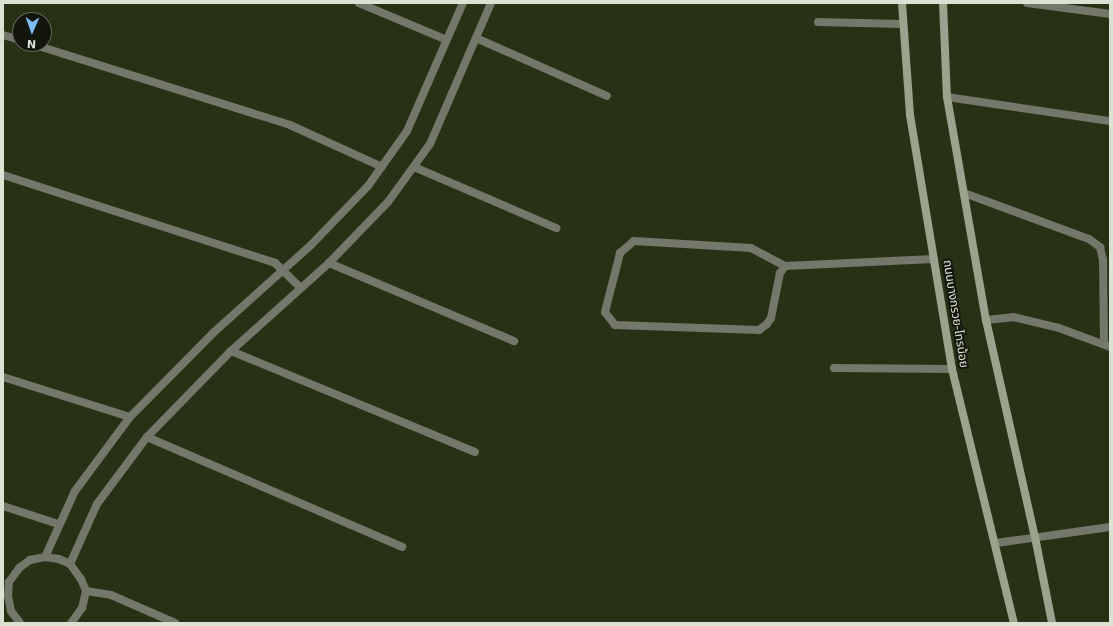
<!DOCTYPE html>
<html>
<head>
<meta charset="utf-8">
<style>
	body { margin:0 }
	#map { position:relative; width:1113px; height:626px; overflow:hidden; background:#283115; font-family:"DejaVu Sans","Noto Sans Thai",sans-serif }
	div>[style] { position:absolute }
	.service>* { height:8px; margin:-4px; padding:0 4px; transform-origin:4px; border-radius:4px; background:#73786a }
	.minor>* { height:8px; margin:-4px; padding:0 4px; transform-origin:4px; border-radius:4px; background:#73786a }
	.secondary>* { height:8px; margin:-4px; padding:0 4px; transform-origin:4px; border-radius:4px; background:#9ba28d }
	span { translate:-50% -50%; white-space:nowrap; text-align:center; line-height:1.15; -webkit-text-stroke:4px #13170b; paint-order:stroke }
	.street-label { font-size:12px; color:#dce2d1 }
	.frame { position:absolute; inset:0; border:4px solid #dce2d1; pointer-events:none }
	.north { position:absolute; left:12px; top:12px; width:40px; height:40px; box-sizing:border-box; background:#13170b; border:1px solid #63685a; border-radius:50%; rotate:182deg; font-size:11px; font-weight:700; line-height:16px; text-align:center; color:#dce2d1 }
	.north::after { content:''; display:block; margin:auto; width:14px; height:18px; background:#7dbef9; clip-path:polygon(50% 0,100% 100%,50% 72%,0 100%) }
</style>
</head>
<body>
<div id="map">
	<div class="service">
		<div style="left:964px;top:193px;width:133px;rotate:20.2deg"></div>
		<div style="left:1089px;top:239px;width:14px;rotate:36deg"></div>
		<div style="left:1100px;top:247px;width:13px;rotate:77deg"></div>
		<div style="left:1103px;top:260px;width:84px;rotate:89.3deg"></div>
		<div style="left:785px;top:266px;width:9px;rotate:126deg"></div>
		<div style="left:780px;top:273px;width:46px;rotate:101.3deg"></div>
		<div style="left:771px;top:318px;width:7px;rotate:124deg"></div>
		<div style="left:767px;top:324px;width:10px;rotate:143deg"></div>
		<div style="left:759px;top:330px;width:144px;rotate:-178deg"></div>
		<div style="left:615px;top:325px;width:16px;rotate:-128deg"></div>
		<div style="left:605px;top:312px;width:61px;rotate:-75.7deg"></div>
		<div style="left:620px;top:253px;width:18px;rotate:-41deg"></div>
		<div style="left:634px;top:241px;width:117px;rotate:3.4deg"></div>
		<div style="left:751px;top:248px;width:38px;rotate:28deg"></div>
		<div style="left:785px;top:266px;width:149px;rotate:-2.7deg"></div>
		<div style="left:986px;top:320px;width:27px;rotate:-6deg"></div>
		<div style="left:1013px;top:317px;width:47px;rotate:13.4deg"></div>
		<div style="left:1059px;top:328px;width:54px;rotate:20.4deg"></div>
		<div style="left:834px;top:368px;width:118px;rotate:0.5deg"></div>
		<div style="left:996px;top:543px;width:115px;rotate:-8deg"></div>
	</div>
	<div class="minor">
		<div style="left:359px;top:3px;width:95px;rotate:22.8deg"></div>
		<div style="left:1027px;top:3px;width:84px;rotate:7.5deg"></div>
		<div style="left:818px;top:22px;width:84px;rotate:1.4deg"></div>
		<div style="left:3px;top:35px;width:18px;rotate:16deg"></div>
		<div style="left:476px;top:38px;width:143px;rotate:23.9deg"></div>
		<div style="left:32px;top:44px;width:270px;rotate:17.4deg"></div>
		<div style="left:290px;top:125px;width:101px;rotate:24.5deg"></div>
		<div style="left:947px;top:97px;width:165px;rotate:8.4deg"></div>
		<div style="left:414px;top:167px;width:155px;rotate:23.2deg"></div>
		<div style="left:3px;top:175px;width:286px;rotate:17.9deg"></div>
		<div style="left:275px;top:263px;width:36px;rotate:44deg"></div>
		<div style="left:329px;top:263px;width:201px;rotate:22.9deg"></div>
		<div style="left:231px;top:351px;width:264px;rotate:22.5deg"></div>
		<div style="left:3px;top:377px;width:133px;rotate:17.5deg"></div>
		<div style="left:147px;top:437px;width:278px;rotate:23.3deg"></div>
		<div style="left:3px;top:506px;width:58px;rotate:18.1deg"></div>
		<div style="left:45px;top:557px;width:72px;rotate:-65.6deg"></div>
		<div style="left:75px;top:491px;width:92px;rotate:-53.4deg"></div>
		<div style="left:130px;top:417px;width:118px;rotate:-45.3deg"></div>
		<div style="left:213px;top:333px;width:132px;rotate:-41.9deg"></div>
		<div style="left:311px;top:245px;width:82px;rotate:-46deg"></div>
		<div style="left:368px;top:186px;width:67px;rotate:-54.7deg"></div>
		<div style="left:407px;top:131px;width:140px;rotate:-66.4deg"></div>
		<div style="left:70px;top:564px;width:66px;rotate:-65.8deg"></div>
		<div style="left:97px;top:504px;width:84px;rotate:-53.3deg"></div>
		<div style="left:147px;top:437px;width:120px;rotate:-45.7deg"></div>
		<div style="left:231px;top:351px;width:132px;rotate:-41.9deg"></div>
		<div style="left:329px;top:263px;width:85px;rotate:-46deg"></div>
		<div style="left:388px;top:202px;width:72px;rotate:-54.1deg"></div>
		<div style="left:430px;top:144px;width:154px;rotate:-66.6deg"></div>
		<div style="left:86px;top:591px;width:25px;rotate:9deg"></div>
		<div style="left:111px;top:595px;width:70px;rotate:23.6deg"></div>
		<div style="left:20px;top:623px;width:15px;rotate:-127deg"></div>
		<div style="left:11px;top:611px;width:15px;rotate:-101deg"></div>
		<div style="left:8px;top:596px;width:14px;rotate:-86deg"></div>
		<div style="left:9px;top:582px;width:17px;rotate:-54deg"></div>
		<div style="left:19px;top:568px;width:14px;rotate:-36deg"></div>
		<div style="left:30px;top:560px;width:15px;rotate:-11deg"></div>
		<div style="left:45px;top:557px;width:14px;rotate:8deg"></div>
		<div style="left:59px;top:559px;width:12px;rotate:24deg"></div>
		<div style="left:70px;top:564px;width:19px;rotate:54deg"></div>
		<div style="left:81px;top:579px;width:13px;rotate:67deg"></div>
		<div style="left:86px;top:591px;width:17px;rotate:103deg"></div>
		<div style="left:82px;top:608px;width:19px;rotate:126deg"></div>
	</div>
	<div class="secondary">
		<div style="left:902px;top:3px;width:112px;rotate:85.9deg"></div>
		<div style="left:910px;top:115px;width:257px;rotate:80.6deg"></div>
		<div style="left:952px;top:369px;width:261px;rotate:76.3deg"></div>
		<div style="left:943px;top:3px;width:94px;rotate:87.6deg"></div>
		<div style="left:947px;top:97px;width:226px;rotate:80.1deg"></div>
		<div style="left:986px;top:320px;width:222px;rotate:77.3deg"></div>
		<div style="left:1035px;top:537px;width:88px;rotate:78.8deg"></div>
	</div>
	<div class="street-label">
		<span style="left:955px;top:314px;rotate:81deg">ถนนบางกรวย-ไทรน้อย</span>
	</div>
	<div class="frame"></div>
	<div class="north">N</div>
</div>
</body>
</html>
